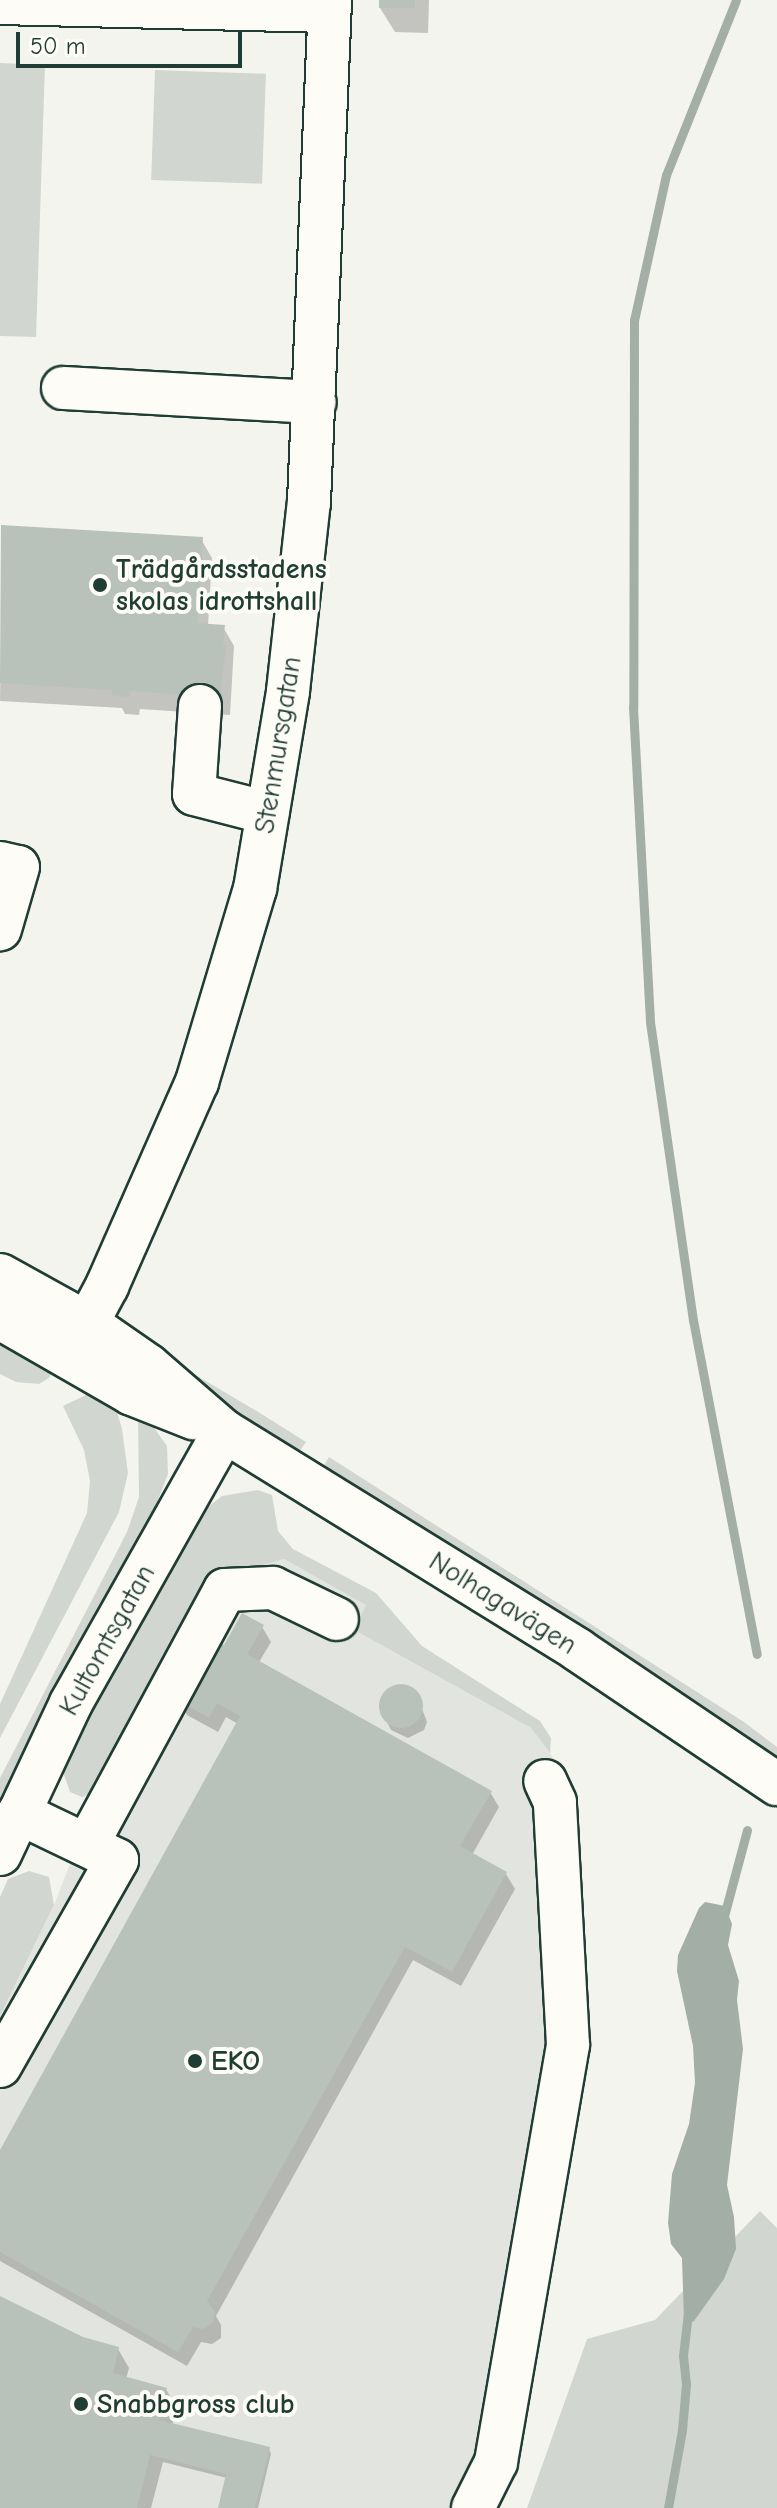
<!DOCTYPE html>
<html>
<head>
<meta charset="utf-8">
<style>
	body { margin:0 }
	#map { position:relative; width:777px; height:2508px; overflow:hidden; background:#f4f4ef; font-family:"Comic Neue",sans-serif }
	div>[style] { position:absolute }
	.built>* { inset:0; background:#e2e5df }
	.green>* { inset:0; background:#d1d6d1; transform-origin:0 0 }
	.water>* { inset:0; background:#a3aea7 }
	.shadow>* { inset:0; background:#0003 }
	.stream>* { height:9px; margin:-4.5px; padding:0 4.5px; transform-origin:4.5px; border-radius:4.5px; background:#a3aea7 }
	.building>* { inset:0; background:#b9c1bb; transform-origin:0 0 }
	.round { border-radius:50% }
	.roads { filter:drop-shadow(2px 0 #1f3d34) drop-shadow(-2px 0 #1f3d34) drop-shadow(0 2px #1f3d34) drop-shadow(0 -2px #1f3d34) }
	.minor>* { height:42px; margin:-21px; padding:0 21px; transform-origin:21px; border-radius:21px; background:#fdfcf7 }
	.dots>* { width:22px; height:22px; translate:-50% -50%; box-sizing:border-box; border:4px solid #fdfcf7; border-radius:50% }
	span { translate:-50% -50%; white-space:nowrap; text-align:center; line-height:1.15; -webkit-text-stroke:8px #fdfcf7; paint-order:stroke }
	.poi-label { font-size:28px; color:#1f3d34; font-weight:700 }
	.left { translate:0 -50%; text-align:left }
	.street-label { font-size:28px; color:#1f3d34 }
	.scale { position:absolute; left:16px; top:32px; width:226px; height:36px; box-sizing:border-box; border:4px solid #1f3d34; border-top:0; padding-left:10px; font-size:24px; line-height:28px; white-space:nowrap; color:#1f3d34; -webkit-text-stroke:6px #fdfcf7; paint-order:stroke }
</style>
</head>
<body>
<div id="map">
	<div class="built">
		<div style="clip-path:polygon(284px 1559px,367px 1605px,354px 1630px,531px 1728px,550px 1753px,568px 1785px,581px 2046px,490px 2508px,0 2508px,0 2016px,54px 1905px,100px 1786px,220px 1577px)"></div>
	</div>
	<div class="green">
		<div style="clip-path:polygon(0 63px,45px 65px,36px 337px,0 336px)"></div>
		<div style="left:155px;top:70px;width:111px;height:110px;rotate:2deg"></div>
		<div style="clip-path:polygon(0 1333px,56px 1365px,49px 1378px,39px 1384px,16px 1382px,0 1374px)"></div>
		<div style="clip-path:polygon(167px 1358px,260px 1413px,306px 1442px,299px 1452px,162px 1367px)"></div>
		<div style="clip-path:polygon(90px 1393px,114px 1402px,122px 1429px,128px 1473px,119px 1512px,0 1738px,0 1704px,87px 1513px,90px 1481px,84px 1450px,63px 1406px)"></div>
		<div style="clip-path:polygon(138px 1415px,152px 1425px,167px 1446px,168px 1474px,156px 1505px,27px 1752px,0 1811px,0 1778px,127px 1532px,139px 1497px)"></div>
		<div style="clip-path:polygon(329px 1457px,744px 1722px,777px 1747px,777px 1762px,610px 1650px,323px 1467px)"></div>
		<div style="clip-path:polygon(258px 1490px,272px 1495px,278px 1531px,293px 1549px,376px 1593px,422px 1646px,540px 1721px,551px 1738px,550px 1753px,531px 1728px,354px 1630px,366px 1605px,284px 1559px,220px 1577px,97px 1791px,82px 1797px,70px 1792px,62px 1769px,100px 1688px,199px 1514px,222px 1496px)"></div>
		<div style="clip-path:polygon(29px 1871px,49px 1877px,54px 1905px,0 2016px,0 1897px,8px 1879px)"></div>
		<div style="clip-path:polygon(760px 2211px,777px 2228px,777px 2508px,527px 2508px,587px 2339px,655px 2320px)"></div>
	</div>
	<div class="water">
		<div style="clip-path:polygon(705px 1902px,725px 1906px,732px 1924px,728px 1945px,739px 1981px,737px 2000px,743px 2049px,727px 2185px,734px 2217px,736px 2249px,724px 2279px,694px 2321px,687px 2325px,684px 2320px,682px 2258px,671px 2244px,668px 2223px,672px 2174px,689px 2124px,695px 2083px,693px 2046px,677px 1971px,678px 1955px,699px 1908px)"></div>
	</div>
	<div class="shadow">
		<div style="clip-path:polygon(381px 0,429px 0,428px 33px,395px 32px,380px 8px)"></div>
		<div style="clip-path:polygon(3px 527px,201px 539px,212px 558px,208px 626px,223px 627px,234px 646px,230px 715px,140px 709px,139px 715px,125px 714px,122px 708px,0 701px)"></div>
		<div style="clip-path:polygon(262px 1627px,271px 1642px,259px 1662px,490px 1792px,499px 1807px,472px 1855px,506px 1874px,515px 1889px,461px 1986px,413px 1960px,216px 2316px,221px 2325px,221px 2338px,212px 2344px,201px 2342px,187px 2366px,0 2261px,0 2154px,238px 1724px,226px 1717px,218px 1732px,187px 1715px,178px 1699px,225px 1647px)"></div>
		<div style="clip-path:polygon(401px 1686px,416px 1693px,427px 1722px,424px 1730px,408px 1738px,391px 1730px,381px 1710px,385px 1693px)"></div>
		<div style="clip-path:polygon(0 2298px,83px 2339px,118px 2349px,129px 2368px,126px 2379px,166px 2389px,177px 2409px,172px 2425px,269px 2449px,271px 2454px,258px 2508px,220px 2508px,227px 2478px,163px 2462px,151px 2508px,0 2508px)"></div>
	</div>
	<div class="stream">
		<div style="left:736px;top:0;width:188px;rotate:111.8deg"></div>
		<div style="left:666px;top:175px;width:148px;rotate:102.4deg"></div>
		<div style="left:634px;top:320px;width:387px;rotate:90.1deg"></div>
		<div style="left:633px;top:707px;width:315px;rotate:86.9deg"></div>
		<div style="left:650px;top:1022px;width:301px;rotate:81.8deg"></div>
		<div style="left:693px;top:1320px;width:340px;rotate:79.2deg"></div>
		<div style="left:724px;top:1916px;width:89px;rotate:-75deg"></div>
		<div style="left:668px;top:2508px;width:79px;rotate:-79.8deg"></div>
		<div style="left:682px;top:2430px;width:46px;rotate:-85deg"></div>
		<div style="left:686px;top:2384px;width:28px;rotate:-96deg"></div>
		<div style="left:683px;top:2356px;width:43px;rotate:-83.4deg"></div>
	</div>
	<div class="building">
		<div style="left:379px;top:0;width:36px;height:8px"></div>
		<div style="clip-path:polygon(1px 525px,203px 537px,197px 623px,225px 625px,223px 644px,226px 645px,220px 697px,130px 691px,129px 697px,112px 695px,112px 690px,0 683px)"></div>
		<div style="clip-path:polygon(242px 1613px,264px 1625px,247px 1654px,492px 1791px,460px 1846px,507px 1872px,452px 1972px,405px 1947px,207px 2301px,215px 2312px,213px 2323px,203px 2329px,193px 2327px,178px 2352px,0 2252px,0 2150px,240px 1716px,217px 1703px,209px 1718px,176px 1699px,211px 1637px,224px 1645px)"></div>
		<div class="round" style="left:379px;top:1684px;width:44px;height:44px"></div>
		<div style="clip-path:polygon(0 2296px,83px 2337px,119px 2347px,113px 2373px,167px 2388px,159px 2420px,270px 2447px,255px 2508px,218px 2508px,226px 2474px,150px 2455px,137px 2508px,0 2508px)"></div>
	</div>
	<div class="roads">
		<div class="minor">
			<div style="left:0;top:3px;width:329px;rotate:1.4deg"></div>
			<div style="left:63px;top:388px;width:252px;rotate:3.2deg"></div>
			<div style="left:200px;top:706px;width:88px;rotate:93.9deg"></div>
			<div style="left:194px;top:794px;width:76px;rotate:14.4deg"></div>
			<div style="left:0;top:863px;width:18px;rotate:13deg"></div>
			<div style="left:18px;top:867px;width:65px;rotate:106.2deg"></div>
			<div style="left:0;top:1275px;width:99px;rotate:28.9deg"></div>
			<div style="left:87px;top:1323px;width:75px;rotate:34.7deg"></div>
			<div style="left:149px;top:1366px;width:99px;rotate:40.9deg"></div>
			<div style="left:224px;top:1431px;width:416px;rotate:31.7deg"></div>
			<div style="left:578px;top:1650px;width:240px;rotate:34deg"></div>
			<div style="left:0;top:1318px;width:152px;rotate:29.9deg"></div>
			<div style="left:132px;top:1394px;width:66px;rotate:21.5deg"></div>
			<div style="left:69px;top:1357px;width:81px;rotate:-61.8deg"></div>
			<div style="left:107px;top:1286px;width:223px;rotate:-66.2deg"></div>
			<div style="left:197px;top:1082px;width:202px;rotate:-73.3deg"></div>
			<div style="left:255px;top:889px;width:201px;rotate:-80.5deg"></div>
			<div style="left:288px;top:691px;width:190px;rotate:-83.7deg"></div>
			<div style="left:309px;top:502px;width:502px;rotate:-87.6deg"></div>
			<div style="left:87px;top:1845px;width:290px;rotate:-61.6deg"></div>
			<div style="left:225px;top:1590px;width:48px;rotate:-2.4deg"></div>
			<div style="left:273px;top:1588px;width:71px;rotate:25.8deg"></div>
			<div style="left:0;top:1854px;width:167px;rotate:-64.8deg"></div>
			<div style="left:71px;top:1703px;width:312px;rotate:-60.6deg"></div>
			<div style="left:0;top:2066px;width:237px;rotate:-60.4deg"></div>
			<div style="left:117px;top:1860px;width:109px;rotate:-154.4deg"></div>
			<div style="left:473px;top:2508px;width:51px;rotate:-63.4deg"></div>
			<div style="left:496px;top:2462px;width:423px;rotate:-80.2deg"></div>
			<div style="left:568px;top:2045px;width:243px;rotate:-93.1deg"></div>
			<div style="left:555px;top:1802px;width:23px;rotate:-115deg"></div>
		</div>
	</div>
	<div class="dots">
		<div style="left:100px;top:585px;background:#1f3d34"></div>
		<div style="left:195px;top:2061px;background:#1f3d34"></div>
		<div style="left:81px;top:2404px;background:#1f3d34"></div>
	</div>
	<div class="poi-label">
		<span class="left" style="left:116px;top:585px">Trädgårdsstadens<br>skolas idrottshall</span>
		<span class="left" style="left:211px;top:2061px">EKO</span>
		<span class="left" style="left:97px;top:2404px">Snabbgross club</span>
	</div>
	<div class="street-label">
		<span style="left:278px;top:745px;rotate:-81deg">Stenmursgatan</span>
		<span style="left:503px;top:1603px;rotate:32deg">Nolhagavägen</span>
		<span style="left:107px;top:1640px;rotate:-61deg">Kultomtsgatan</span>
	</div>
	<div class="scale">50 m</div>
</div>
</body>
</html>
